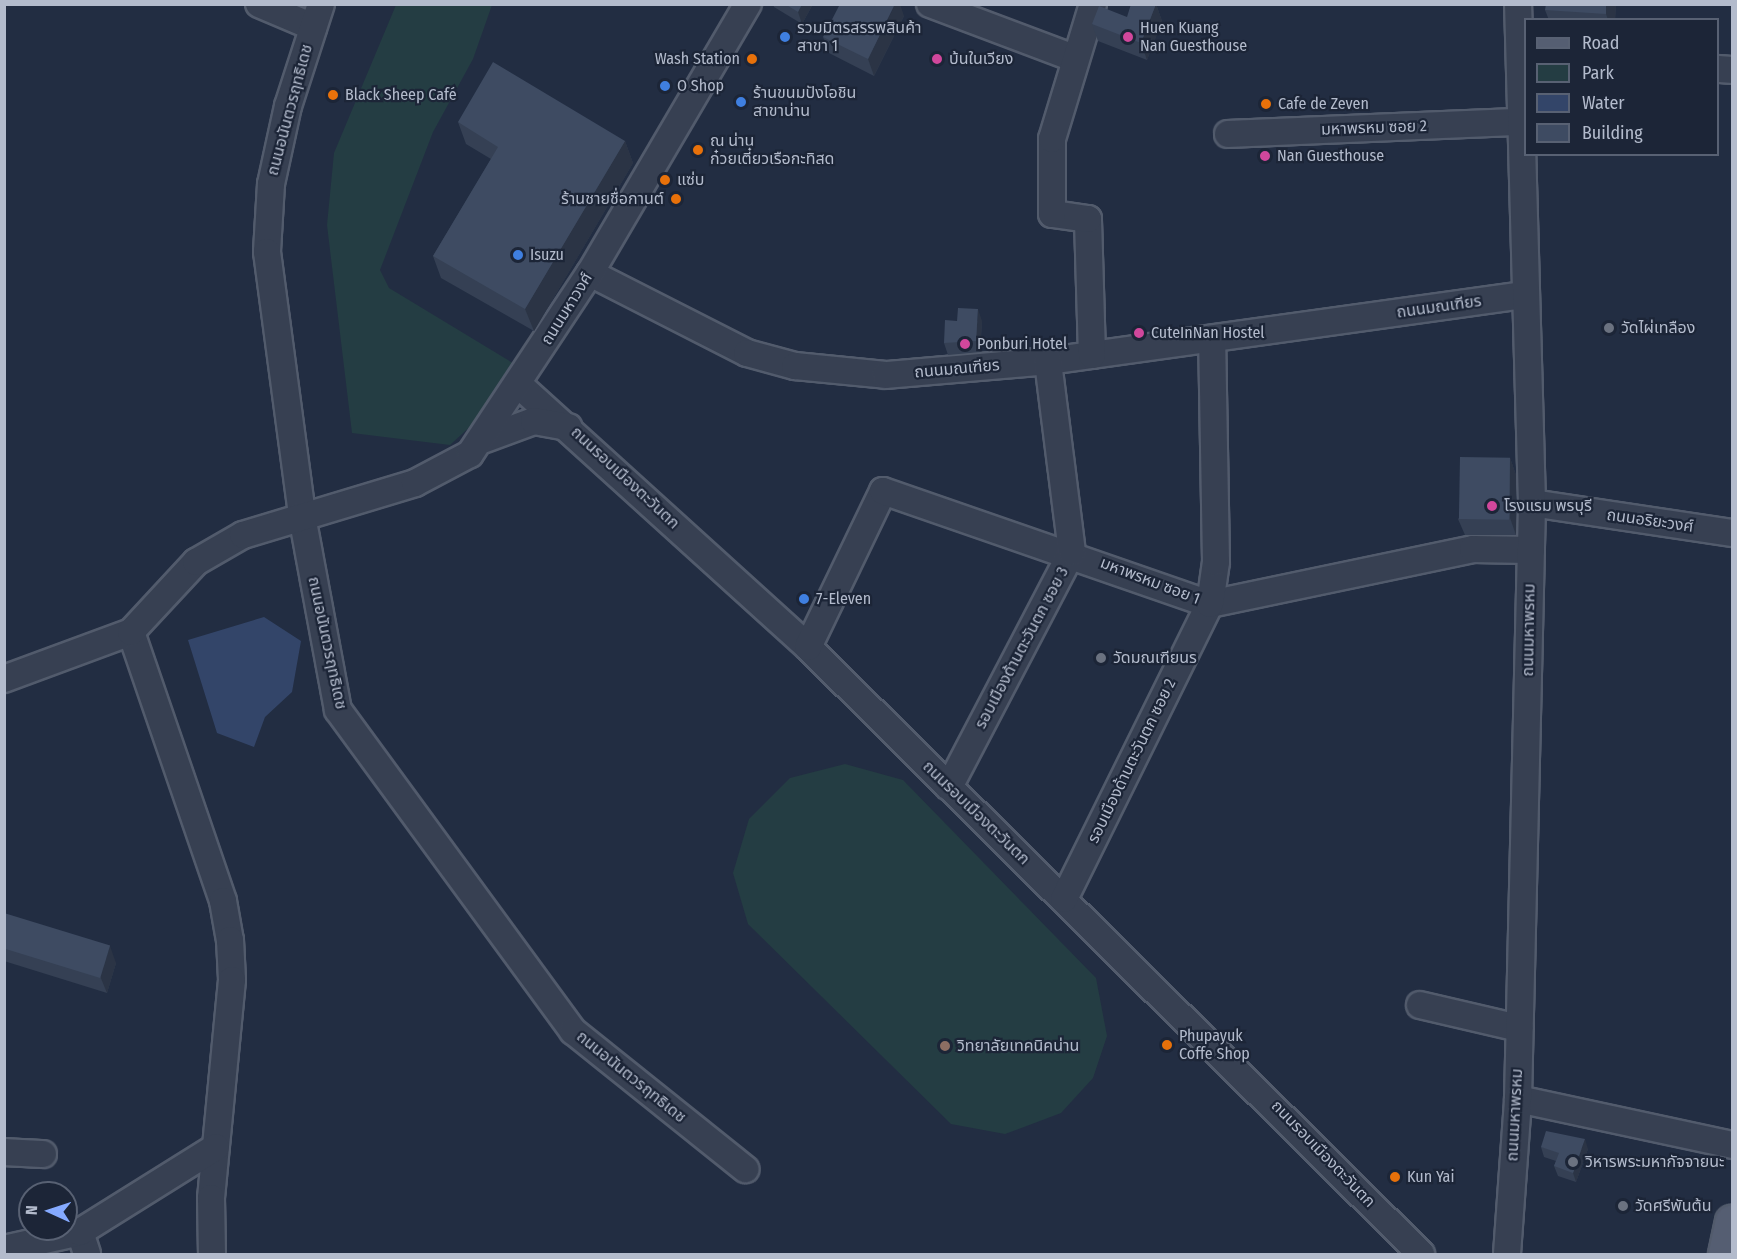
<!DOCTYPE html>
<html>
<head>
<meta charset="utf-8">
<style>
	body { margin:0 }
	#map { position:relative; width:1737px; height:1259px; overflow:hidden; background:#222d42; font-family:"Fira Sans Condensed","Noto Sans Thai",sans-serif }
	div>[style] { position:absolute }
	.green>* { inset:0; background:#243d43 }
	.water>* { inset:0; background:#334569 }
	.roads { filter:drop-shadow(2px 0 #525b6c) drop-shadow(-2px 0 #525b6c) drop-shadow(0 2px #525b6c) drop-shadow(0 -2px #525b6c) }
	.minor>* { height:26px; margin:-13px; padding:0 13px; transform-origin:13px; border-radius:13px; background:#374052 }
	.major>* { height:32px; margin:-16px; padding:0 16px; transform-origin:16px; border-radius:16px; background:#555e72 }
	.wall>* { inset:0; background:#354054 }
	.shaded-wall>* { inset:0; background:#2b3445 }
	.building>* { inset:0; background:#3e4b62; transform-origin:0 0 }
	.dots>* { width:16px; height:16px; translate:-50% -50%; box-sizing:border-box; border:3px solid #1c2537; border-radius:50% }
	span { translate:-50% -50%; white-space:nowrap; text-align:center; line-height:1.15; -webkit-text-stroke:4.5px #1c2537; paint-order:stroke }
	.poi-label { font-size:16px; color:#b3bbcc }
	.left { translate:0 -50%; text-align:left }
	.right { translate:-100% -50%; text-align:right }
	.street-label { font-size:16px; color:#b3bbcc }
	.frame { position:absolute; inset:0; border:6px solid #b3bbcc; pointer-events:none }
	.legend { position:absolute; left:1524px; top:18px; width:195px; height:138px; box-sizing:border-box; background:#1c2537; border:2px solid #586173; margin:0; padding:8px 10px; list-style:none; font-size:18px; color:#b3bbcc }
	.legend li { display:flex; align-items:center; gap:12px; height:30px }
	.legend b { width:30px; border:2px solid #586173 }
	.north { position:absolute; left:18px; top:1181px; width:60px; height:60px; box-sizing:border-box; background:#1c2537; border:2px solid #586173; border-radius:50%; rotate:273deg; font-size:16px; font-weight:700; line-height:24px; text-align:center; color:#b3bbcc }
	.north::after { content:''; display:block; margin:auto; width:21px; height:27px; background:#85aaff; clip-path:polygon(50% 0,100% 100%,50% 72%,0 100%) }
</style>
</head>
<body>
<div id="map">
	<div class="green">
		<div style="clip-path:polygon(396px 5px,492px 5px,473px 59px,433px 132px,380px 270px,389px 288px,516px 365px,474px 423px,450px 445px,352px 433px,327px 225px,334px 153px)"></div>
		<div style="clip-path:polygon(845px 764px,903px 780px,1096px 978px,1107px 1036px,1093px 1078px,1061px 1113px,1005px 1134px,951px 1124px,748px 924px,733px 873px,749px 819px,790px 778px)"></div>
	</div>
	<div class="water">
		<div style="clip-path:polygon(264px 617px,301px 641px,292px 692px,265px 717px,254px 747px,217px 733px,188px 640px)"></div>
	</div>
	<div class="roads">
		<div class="minor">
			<div style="left:259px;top:4px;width:59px;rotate:23.1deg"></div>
			<div style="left:321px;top:4px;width:107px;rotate:107.9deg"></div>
			<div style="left:288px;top:106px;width:80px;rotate:102.3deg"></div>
			<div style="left:271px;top:184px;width:68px;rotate:93.4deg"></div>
			<div style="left:267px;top:252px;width:266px;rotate:82.4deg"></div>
			<div style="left:302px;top:516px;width:197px;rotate:79.5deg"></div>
			<div style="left:338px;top:710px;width:398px;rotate:53.8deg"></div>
			<div style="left:573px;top:1031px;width:221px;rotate:38.7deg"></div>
			<div style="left:930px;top:4px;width:154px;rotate:20.6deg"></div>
			<div style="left:1718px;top:69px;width:14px;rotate:4deg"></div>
			<div style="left:1228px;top:134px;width:292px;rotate:-2.4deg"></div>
			<div style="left:590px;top:273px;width:176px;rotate:27deg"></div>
			<div style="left:747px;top:353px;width:50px;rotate:15.2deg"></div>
			<div style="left:795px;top:366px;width:91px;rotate:5.6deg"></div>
			<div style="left:886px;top:375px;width:163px;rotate:-4.9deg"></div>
			<div style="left:1048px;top:361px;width:479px;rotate:-7.9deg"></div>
			<div style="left:1092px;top:355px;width:136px;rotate:-91.7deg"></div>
			<div style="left:1088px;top:219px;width:36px;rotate:-172deg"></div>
			<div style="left:1052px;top:214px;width:75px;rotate:-90deg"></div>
			<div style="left:1052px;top:139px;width:141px;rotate:-73.1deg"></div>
			<div style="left:519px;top:385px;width:390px;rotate:42.2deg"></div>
			<div style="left:808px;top:647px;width:863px;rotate:44.72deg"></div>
			<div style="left:485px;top:439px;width:52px;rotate:-20.2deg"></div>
			<div style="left:534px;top:421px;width:35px;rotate:10deg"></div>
			<div style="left:1532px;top:503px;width:202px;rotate:8.5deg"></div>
			<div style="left:131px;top:632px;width:284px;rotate:71.1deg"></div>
			<div style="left:223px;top:901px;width:40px;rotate:80deg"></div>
			<div style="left:230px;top:940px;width:40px;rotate:87.1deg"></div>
			<div style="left:232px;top:980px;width:219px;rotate:95.5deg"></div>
			<div style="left:211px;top:1198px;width:56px;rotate:89deg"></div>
			<div style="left:808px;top:647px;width:173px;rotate:-64.3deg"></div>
			<div style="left:883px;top:491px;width:346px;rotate:19.1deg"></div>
			<div style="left:1210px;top:604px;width:269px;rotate:-11.8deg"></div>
			<div style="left:1473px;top:549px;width:58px;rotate:1deg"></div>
			<div style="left:4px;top:679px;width:135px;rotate:-20.3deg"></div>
			<div style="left:131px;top:632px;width:96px;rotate:-47.1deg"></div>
			<div style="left:196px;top:562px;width:54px;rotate:-29.9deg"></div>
			<div style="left:243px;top:535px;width:180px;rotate:-16.8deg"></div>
			<div style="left:415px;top:483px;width:62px;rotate:-27.8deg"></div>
			<div style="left:470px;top:454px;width:217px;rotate:-56.5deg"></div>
			<div style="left:590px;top:273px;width:312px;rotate:-59.6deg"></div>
			<div style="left:949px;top:787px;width:265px;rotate:-62.4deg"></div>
			<div style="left:1072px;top:552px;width:193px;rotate:-97.2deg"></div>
			<div style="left:1064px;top:899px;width:329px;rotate:-63.7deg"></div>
			<div style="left:1210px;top:604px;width:42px;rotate:-81.9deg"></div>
			<div style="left:1216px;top:562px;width:223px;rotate:-91deg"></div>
			<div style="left:1420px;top:1005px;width:102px;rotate:13.1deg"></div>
			<div style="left:1518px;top:1099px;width:219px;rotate:12.1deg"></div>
			<div style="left:4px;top:1152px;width:39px;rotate:3deg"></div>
			<div style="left:80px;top:1232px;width:23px;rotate:72deg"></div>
			<div style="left:4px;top:1249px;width:78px;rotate:-12.6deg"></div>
			<div style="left:80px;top:1232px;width:160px;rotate:-32deg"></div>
			<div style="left:1507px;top:1254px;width:155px;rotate:-85.9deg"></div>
			<div style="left:1518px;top:1099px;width:596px;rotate:-88.65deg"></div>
			<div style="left:1532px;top:503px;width:499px;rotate:-91.6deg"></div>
		</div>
		<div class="major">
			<div style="left:1725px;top:1254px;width:33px;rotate:-78deg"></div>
		</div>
	</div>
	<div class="wall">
		<div style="clip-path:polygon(773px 4px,813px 4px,802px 24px,774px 7px)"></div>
		<div style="clip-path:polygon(1156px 4px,1162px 21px,1147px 60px,1098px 41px,1092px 24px,1127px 17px)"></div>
		<div style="clip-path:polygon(1616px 4px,1615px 20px,1549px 20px,1545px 10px)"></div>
		<div style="clip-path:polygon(904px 16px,874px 76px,829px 53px,823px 37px)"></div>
		<div style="clip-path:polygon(458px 122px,625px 141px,633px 163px,534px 331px,441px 278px,433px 256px,491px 159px,466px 144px)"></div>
		<div style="clip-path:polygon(957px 321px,982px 321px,980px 352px,948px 355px,944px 343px)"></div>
		<div style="clip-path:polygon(1510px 458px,1516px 475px,1516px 535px,1465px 535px,1458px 519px)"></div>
		<div style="clip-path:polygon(4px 913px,116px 963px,107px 993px,4px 961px)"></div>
		<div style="clip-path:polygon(1541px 1147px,1588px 1149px,1576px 1182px,1558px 1176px,1554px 1166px,1556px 1161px,1544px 1157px)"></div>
	</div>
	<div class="shaded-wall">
		<div style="clip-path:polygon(802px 4px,813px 4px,802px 24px,798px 12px)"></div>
		<div style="clip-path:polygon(895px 4px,900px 4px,904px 16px,874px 76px,868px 59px)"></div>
		<div style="clip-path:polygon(1156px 4px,1162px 21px,1147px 60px,1141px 43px)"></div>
		<div style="clip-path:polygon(1606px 4px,1616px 4px,1615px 20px,1608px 20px,1606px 14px)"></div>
		<div style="clip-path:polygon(625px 141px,633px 163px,534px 331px,525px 309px)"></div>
		<div style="clip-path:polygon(978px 309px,982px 321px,980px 352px,976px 341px)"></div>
		<div style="clip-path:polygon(1510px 458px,1516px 475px,1516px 535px,1510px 518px)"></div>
		<div style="clip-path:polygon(110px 946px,116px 963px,107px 993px,100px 976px)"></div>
		<div style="clip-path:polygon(1585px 1139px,1588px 1149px,1576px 1182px,1573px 1173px)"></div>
	</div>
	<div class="building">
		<div style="clip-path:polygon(785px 4px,802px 4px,798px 12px)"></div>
		<div style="clip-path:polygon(840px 4px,895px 4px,868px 59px,823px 37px)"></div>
		<div style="clip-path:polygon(1131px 4px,1156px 4px,1141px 43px,1092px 24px,1099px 6px,1127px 17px)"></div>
		<div style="clip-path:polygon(1546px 4px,1606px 4px,1606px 14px,1545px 10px)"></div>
		<div style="clip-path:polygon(493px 62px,625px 141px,525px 309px,433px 256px,498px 147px,458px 122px)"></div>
		<div style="clip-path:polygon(958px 308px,978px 309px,976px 341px,944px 343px,945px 320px,957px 321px)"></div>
		<div style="left:1460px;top:457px;width:50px;height:62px;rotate:1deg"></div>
		<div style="left:4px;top:913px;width:111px;height:34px;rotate:17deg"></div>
		<div style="clip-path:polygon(1546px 1131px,1585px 1139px,1573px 1173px,1554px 1166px,1559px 1153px,1541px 1147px)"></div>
	</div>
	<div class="dots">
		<div style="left:785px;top:37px;background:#3f7fe0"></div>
		<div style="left:1128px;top:37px;background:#d1479c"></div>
		<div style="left:752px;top:59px;background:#e8710a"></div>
		<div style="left:937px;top:59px;background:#d1479c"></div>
		<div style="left:665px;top:86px;background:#3f7fe0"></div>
		<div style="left:333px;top:95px;background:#e8710a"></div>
		<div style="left:741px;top:102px;background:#3f7fe0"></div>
		<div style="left:1266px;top:104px;background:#e8710a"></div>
		<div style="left:698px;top:150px;background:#e8710a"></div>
		<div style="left:1265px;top:156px;background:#d1479c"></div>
		<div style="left:665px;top:180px;background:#e8710a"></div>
		<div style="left:676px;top:199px;background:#e8710a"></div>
		<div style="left:518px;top:255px;background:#3f7fe0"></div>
		<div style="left:1609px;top:328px;background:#6b7280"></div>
		<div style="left:1139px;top:333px;background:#d1479c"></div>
		<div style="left:965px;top:344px;background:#d1479c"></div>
		<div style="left:1492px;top:506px;background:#d1479c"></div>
		<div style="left:804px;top:599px;background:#3f7fe0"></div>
		<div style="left:1101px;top:658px;background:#6b7280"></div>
		<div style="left:1167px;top:1045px;background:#e8710a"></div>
		<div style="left:945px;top:1046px;background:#8d6e63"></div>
		<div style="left:1573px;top:1162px;background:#6b7280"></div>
		<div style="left:1395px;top:1177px;background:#e8710a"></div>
		<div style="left:1623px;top:1206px;background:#6b7280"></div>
	</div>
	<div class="poi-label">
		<span class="left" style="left:797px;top:37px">รวมมิตรสรรพสินค้า<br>สาขา 1</span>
		<span class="left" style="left:1140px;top:37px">Huen Kuang<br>Nan Guesthouse</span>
		<span class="right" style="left:740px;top:59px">Wash Station</span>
		<span class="left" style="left:949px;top:59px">บ้นในเวียง</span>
		<span class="left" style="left:677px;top:86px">O Shop</span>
		<span class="left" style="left:753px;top:102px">ร้านขนมปังโอชิน<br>สาขาน่าน</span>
		<span class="left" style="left:345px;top:95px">Black Sheep Café</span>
		<span class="left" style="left:1278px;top:104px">Cafe de Zeven</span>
		<span class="left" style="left:710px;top:150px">ณ น่าน<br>ก๋วยเตี๋ยวเรือกะทิสด</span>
		<span class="left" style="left:1277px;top:156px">Nan Guesthouse</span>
		<span class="left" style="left:677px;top:180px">แซ่บ</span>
		<span class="right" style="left:664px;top:199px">ร้านชายชื่อกานต์</span>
		<span class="left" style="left:530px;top:255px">Isuzu</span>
		<span class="left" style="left:1621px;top:328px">วัดไผ่เทลือง</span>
		<span class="left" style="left:1151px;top:333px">CuteInNan Hostel</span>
		<span class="left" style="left:977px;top:344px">Ponburi Hotel</span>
		<span class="left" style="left:1504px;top:506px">โรงแรม พรบุรี</span>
		<span class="left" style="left:816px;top:599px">7-Eleven</span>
		<span class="left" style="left:1113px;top:658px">วัดมณเฑียนร</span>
		<span class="left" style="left:1179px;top:1045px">Phupayuk<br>Coffe Shop</span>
		<span class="left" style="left:957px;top:1046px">วิทยาลัยเทคนิคน่าน</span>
		<span class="left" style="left:1585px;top:1162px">วิหารพระมหากัจจายนะ</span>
		<span class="left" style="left:1407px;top:1177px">Kun Yai</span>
		<span class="left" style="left:1635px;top:1206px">วัดศรีพันต้น</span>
	</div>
	<div class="street-label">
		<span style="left:290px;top:110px;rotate:-75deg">ถนนอนันตวรฤทธิเดช</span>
		<span style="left:1374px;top:128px;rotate:-2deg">มหาพรหม ซอย 2</span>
		<span style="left:1439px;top:307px;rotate:-8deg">ถนนมณเฑียร</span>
		<span style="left:567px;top:309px;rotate:-58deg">ถนนมหาวงศ์</span>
		<span style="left:957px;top:369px;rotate:-5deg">ถนนมณเฑียร</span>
		<span style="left:625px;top:478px;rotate:43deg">ถนนรอบเมืองตะวันตก</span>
		<span style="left:1650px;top:521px;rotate:8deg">ถนนอริยะวงศ์</span>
		<span style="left:1150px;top:581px;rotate:21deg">มหาพรหม ซอย 1</span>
		<span style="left:1529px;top:630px;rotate:-89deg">ถนนมหาพรหม</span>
		<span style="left:327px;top:643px;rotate:78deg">ถนนอนันตวรฤทธิเดช</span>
		<span style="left:1022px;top:648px;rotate:-62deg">รอบเมืองด้านตะวันตก ซอย 3</span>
		<span style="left:1132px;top:761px;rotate:-64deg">รอบเมืองด้านตะวันตก ซอย 2</span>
		<span style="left:976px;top:813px;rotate:44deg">ถนนรอบเมืองตะวันตก</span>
		<span style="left:631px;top:1077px;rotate:39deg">ถนนอนันตวรฤทธิเดช</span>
		<span style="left:1515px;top:1115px;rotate:-87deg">ถนนมหาพรหม</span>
		<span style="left:1323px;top:1154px;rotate:46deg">ถนนรอบเมืองตะวันตก</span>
	</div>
	<div class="frame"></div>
	<ul class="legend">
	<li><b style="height:8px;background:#555e72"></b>Road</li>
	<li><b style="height:16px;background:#243d43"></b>Park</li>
	<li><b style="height:16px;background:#334569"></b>Water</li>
	<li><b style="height:16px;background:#3e4b62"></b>Building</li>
	</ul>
	<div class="north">N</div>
</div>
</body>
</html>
